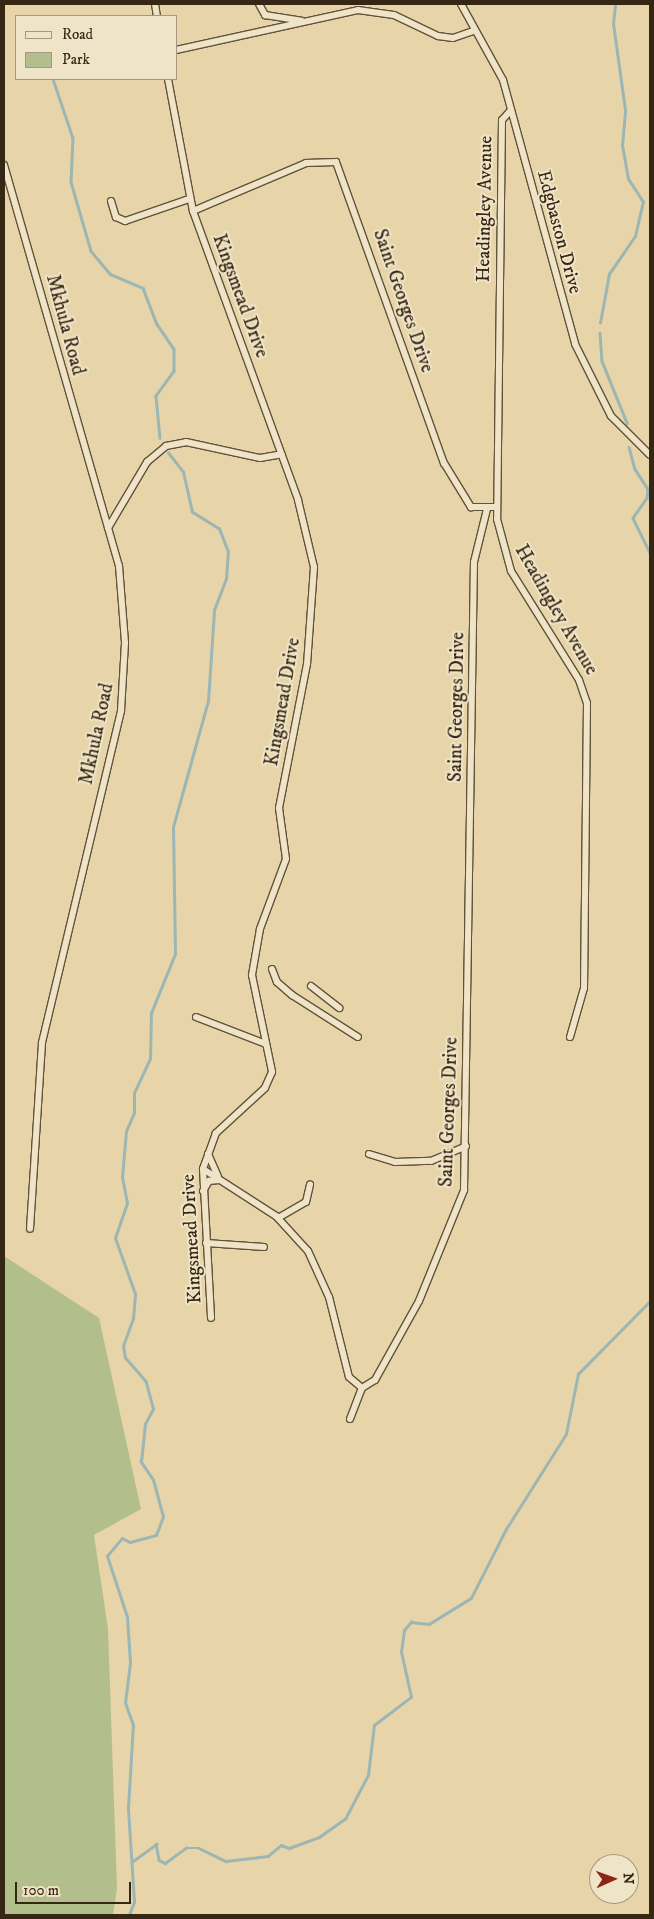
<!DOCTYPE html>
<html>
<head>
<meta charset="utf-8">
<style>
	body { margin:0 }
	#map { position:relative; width:654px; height:1919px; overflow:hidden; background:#e7d5a9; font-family:"IM FELL DW Pica",serif }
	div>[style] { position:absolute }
	.green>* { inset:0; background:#b2be8b }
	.stream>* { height:2.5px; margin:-1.25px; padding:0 1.25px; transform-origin:1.25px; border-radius:1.25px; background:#9bb6b3 }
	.roads { filter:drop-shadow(1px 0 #625239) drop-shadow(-1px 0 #625239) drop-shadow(0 1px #625239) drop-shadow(0 -1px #625239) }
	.street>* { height:6px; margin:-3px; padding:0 3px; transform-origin:3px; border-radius:3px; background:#efe4c7 }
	span { translate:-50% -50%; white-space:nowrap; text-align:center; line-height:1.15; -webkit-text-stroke:4px #efe4c7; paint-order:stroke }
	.street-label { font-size:19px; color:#362614 }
	.frame { position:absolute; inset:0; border:5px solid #362614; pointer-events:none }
	.legend { position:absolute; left:15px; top:15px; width:162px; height:65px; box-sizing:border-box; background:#efe4c7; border:1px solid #a5987f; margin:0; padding:6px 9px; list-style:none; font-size:15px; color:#362614 }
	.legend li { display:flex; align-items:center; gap:10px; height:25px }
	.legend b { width:25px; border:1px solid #a5987f }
	.north { position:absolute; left:589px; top:1854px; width:50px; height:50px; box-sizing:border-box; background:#efe4c7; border:1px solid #a5987f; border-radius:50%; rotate:88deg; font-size:14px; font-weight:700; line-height:20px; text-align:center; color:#362614 }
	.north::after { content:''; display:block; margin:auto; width:18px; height:22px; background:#8f2418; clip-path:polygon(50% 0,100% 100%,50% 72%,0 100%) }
	.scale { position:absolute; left:15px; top:1882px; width:116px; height:22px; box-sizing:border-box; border:2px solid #362614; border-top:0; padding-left:6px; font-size:15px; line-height:18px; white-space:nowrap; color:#362614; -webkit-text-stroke:4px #efe4c7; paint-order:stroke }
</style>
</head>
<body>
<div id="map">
	<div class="green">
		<div style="clip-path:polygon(4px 1256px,99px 1318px,141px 1509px,94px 1535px,108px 1629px,117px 1888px,113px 1915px,4px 1915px)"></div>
	</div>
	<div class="stream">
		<div style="left:53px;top:79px;width:62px;rotate:71.3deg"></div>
		<div style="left:73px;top:138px;width:44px;rotate:92.6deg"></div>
		<div style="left:71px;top:182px;width:72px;rotate:73.8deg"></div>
		<div style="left:91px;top:251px;width:30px;rotate:50deg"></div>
		<div style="left:110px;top:274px;width:36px;rotate:23deg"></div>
		<div style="left:143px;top:288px;width:39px;rotate:69deg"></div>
		<div style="left:157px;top:324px;width:30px;rotate:56deg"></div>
		<div style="left:174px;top:349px;width:22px;rotate:90deg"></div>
		<div style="left:174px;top:371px;width:31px;rotate:126deg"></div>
		<div style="left:156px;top:396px;width:42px;rotate:84.6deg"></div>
		<div style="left:600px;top:323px;width:50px;rotate:-79.6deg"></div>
		<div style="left:609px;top:274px;width:46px;rotate:-55.6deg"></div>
		<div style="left:635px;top:236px;width:35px;rotate:-77deg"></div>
		<div style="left:643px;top:202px;width:27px;rotate:-123deg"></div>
		<div style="left:628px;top:179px;width:34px;rotate:-100deg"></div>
		<div style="left:622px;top:146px;width:36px;rotate:-85deg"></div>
		<div style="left:625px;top:110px;width:87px;rotate:-97.9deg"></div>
		<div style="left:613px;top:24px;width:20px;rotate:-84deg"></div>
		<div style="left:600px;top:333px;width:28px;rotate:86deg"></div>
		<div style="left:602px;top:361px;width:67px;rotate:68deg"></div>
		<div style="left:629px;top:447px;width:23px;rotate:75deg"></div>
		<div style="left:635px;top:469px;width:24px;rotate:57deg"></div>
		<div style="left:648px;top:489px;width:9px;rotate:96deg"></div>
		<div style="left:647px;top:498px;width:24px;rotate:125deg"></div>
		<div style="left:633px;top:518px;width:39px;rotate:64deg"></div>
		<div style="left:133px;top:1861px;width:29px;rotate:-36deg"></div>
		<div style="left:156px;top:1844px;width:16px;rotate:79deg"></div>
		<div style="left:159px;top:1860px;width:7px;rotate:27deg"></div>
		<div style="left:165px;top:1863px;width:26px;rotate:-36deg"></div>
		<div style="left:186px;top:1848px;width:13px"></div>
		<div style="left:199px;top:1848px;width:30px;rotate:26deg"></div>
		<div style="left:226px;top:1861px;width:42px;rotate:-6.8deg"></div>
		<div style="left:268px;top:1856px;width:17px;rotate:-40deg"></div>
		<div style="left:281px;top:1845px;width:9px;rotate:21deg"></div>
		<div style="left:289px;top:1848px;width:32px;rotate:-20deg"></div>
		<div style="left:319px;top:1837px;width:32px;rotate:-35deg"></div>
		<div style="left:345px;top:1819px;width:50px;rotate:-62.4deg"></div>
		<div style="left:368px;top:1775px;width:50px;rotate:-83.2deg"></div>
		<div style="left:374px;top:1725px;width:46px;rotate:-37.1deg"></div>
		<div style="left:411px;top:1697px;width:46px;rotate:-102.5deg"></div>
		<div style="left:401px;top:1652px;width:22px;rotate:-82deg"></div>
		<div style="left:404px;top:1630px;width:11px;rotate:-49deg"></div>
		<div style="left:411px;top:1622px;width:18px;rotate:6deg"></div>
		<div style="left:429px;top:1624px;width:49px;rotate:-31.8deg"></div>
		<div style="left:471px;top:1598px;width:77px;rotate:-63.1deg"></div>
		<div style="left:506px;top:1529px;width:112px;rotate:-57.7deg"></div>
		<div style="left:566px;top:1434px;width:61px;rotate:-78.7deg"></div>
		<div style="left:578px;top:1374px;width:103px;rotate:-45.4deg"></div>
		<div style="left:129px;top:1915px;width:14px;rotate:-69deg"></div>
		<div style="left:134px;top:1902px;width:94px;rotate:-93.7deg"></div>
		<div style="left:128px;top:1808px;width:83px;rotate:-86.6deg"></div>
		<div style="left:133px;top:1725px;width:23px;rotate:-110deg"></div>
		<div style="left:125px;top:1703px;width:40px;rotate:-82.9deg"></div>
		<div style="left:130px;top:1663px;width:46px;rotate:-93.7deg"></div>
		<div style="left:127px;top:1617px;width:64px;rotate:-108.2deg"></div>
		<div style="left:107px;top:1556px;width:23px;rotate:-50deg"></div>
		<div style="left:122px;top:1538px;width:9px;rotate:27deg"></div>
		<div style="left:130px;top:1542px;width:27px;rotate:-15deg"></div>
		<div style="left:156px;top:1535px;width:19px;rotate:-69deg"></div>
		<div style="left:163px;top:1517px;width:38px;rotate:-105deg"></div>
		<div style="left:153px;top:1480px;width:22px;rotate:-124deg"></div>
		<div style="left:141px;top:1462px;width:38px;rotate:-84deg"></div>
		<div style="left:145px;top:1424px;width:17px;rotate:-62deg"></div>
		<div style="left:153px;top:1409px;width:28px;rotate:-105deg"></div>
		<div style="left:146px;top:1382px;width:32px;rotate:-131deg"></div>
		<div style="left:125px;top:1358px;width:12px;rotate:-99deg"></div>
		<div style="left:123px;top:1346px;width:30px;rotate:-70deg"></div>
		<div style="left:133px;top:1318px;width:24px;rotate:-85deg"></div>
		<div style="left:135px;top:1294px;width:59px;rotate:-109.7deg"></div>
		<div style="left:115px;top:1238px;width:37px;rotate:-71deg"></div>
		<div style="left:127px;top:1203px;width:26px;rotate:-101deg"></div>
		<div style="left:122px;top:1177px;width:46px;rotate:-85deg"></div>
		<div style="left:126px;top:1131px;width:20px;rotate:-66deg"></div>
		<div style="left:134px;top:1113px;width:20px;rotate:-90deg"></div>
		<div style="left:134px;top:1093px;width:38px;rotate:-65deg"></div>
		<div style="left:150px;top:1059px;width:46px;rotate:-88.8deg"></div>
		<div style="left:151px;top:1013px;width:64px;rotate:-67.9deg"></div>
		<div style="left:175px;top:954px;width:127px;rotate:-90.9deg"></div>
		<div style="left:173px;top:827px;width:131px;rotate:-74.5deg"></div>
		<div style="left:208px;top:701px;width:91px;rotate:-86.2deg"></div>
		<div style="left:214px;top:610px;width:33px;rotate:-69deg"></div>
		<div style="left:226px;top:579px;width:27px;rotate:-86deg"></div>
		<div style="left:228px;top:552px;width:25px;rotate:-111deg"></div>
		<div style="left:219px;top:529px;width:32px;rotate:-148deg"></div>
		<div style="left:192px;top:512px;width:41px;rotate:-102.7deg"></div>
		<div style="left:183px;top:472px;width:24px;rotate:-128deg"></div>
	</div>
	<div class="roads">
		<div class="street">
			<div style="left:155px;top:4px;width:12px;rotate:81deg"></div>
			<div style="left:259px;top:4px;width:13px;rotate:61deg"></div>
			<div style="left:265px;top:15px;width:37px;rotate:9deg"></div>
			<div style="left:461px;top:4px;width:87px;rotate:61.1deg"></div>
			<div style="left:503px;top:80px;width:274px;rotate:74.7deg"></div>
			<div style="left:575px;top:344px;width:80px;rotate:63.4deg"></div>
			<div style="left:611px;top:416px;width:55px;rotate:45deg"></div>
			<div style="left:176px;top:50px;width:186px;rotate:-12.4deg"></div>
			<div style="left:358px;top:10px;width:36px;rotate:8deg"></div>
			<div style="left:394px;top:15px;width:49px;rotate:25.5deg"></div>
			<div style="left:438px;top:36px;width:15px;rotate:8deg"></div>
			<div style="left:453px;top:38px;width:21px;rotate:-19deg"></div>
			<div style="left:168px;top:79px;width:134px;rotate:79.3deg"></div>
			<div style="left:193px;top:211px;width:307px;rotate:70deg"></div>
			<div style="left:298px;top:500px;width:69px;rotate:76.6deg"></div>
			<div style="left:314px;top:567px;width:97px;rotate:94.1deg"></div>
			<div style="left:307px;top:664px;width:147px;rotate:101deg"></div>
			<div style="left:279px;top:808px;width:51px;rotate:82.2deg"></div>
			<div style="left:286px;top:859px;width:75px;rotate:110.4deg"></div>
			<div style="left:260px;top:929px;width:47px;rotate:99.9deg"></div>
			<div style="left:252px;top:975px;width:99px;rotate:78.3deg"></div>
			<div style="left:272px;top:1072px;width:17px;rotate:114deg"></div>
			<div style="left:265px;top:1088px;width:67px;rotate:137.4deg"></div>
			<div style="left:216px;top:1133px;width:38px;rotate:110deg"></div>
			<div style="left:203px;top:1169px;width:149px;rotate:86.9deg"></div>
			<div style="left:511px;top:110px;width:13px;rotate:132deg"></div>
			<div style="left:502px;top:120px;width:399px;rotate:90.7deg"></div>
			<div style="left:497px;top:519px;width:54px;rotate:74.9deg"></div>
			<div style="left:511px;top:571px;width:128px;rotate:58deg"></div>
			<div style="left:579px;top:680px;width:24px;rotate:71deg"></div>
			<div style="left:587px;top:703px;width:285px;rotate:90.6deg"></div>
			<div style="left:584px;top:988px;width:51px;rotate:105.9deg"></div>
			<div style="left:4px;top:165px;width:417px;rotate:74deg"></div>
			<div style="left:119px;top:566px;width:77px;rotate:85.5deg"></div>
			<div style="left:125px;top:643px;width:68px;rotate:93.4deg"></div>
			<div style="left:121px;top:711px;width:341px;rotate:103.4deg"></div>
			<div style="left:42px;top:1043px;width:186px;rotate:93.7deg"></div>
			<div style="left:111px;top:201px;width:17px;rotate:73deg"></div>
			<div style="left:116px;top:217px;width:10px;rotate:24deg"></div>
			<div style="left:125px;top:221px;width:68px;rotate:-19deg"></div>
			<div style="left:193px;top:211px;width:123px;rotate:-23deg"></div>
			<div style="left:306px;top:163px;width:30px;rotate:-2deg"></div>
			<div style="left:336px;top:162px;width:320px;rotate:70.3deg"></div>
			<div style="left:444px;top:463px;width:52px;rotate:58.5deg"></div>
			<div style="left:471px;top:507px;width:26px"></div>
			<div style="left:108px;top:528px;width:77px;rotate:-59.4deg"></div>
			<div style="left:147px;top:462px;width:25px;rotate:-40deg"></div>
			<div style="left:166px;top:446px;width:20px;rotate:-11deg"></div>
			<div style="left:186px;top:442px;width:76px;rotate:12.2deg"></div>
			<div style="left:260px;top:458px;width:22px;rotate:-10deg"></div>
			<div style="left:272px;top:969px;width:14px;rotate:69deg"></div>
			<div style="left:277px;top:982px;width:20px;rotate:41deg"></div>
			<div style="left:292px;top:995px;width:78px;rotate:32.5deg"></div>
			<div style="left:311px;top:986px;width:36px;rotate:38deg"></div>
			<div style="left:196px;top:1017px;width:75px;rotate:21.1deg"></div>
			<div style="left:208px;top:1154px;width:24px;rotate:66deg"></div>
			<div style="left:369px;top:1154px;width:27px;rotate:17deg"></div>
			<div style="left:395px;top:1162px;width:36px;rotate:-2deg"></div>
			<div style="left:431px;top:1161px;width:38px;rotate:-23deg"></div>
			<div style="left:203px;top:1169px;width:87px;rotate:32.8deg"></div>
			<div style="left:276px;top:1216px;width:47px;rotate:47.6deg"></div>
			<div style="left:308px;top:1251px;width:51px;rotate:65.5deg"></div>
			<div style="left:329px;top:1297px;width:82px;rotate:76deg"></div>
			<div style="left:349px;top:1377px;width:17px;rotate:40deg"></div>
			<div style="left:203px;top:1191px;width:12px;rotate:-59deg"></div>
			<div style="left:209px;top:1181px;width:10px;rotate:-6deg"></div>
			<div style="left:278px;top:1218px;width:32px;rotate:-30deg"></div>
			<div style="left:306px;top:1202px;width:18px;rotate:-77deg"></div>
			<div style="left:206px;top:1243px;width:58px;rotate:3.9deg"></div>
			<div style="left:362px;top:1388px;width:15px;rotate:-32deg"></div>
			<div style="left:375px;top:1380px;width:90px;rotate:-60.9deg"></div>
			<div style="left:419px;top:1301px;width:120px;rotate:-67.9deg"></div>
			<div style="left:464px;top:1190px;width:628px;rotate:-89.09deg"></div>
			<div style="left:474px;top:562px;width:55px;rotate:-76.2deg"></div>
			<div style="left:350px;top:1419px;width:33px;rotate:-69deg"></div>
		</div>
	</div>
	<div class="street-label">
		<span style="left:485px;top:209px;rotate:-89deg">Headingley Avenue</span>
		<span style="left:559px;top:232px;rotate:75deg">Edgbaston Drive</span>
		<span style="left:240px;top:296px;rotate:70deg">Kingsmead Drive</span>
		<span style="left:403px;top:301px;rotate:71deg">Saint Georges Drive</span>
		<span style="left:65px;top:325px;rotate:75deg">Mkhula Road</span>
		<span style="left:556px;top:610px;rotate:60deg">Headingley Avenue</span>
		<span style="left:283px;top:702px;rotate:-80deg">Kingsmead Drive</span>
		<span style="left:457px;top:707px;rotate:-89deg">Saint Georges Drive</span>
		<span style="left:97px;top:734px;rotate:-78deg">Mkhula Road</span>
		<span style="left:449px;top:1112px;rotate:-88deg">Saint Georges Drive</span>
		<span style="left:192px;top:1239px;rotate:-93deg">Kingsmead Drive</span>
	</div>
	<div class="frame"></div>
	<ul class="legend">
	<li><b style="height:6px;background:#efe4c7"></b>Road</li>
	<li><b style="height:14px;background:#b2be8b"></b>Park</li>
	</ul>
	<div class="north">N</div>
	<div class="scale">100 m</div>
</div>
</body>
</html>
